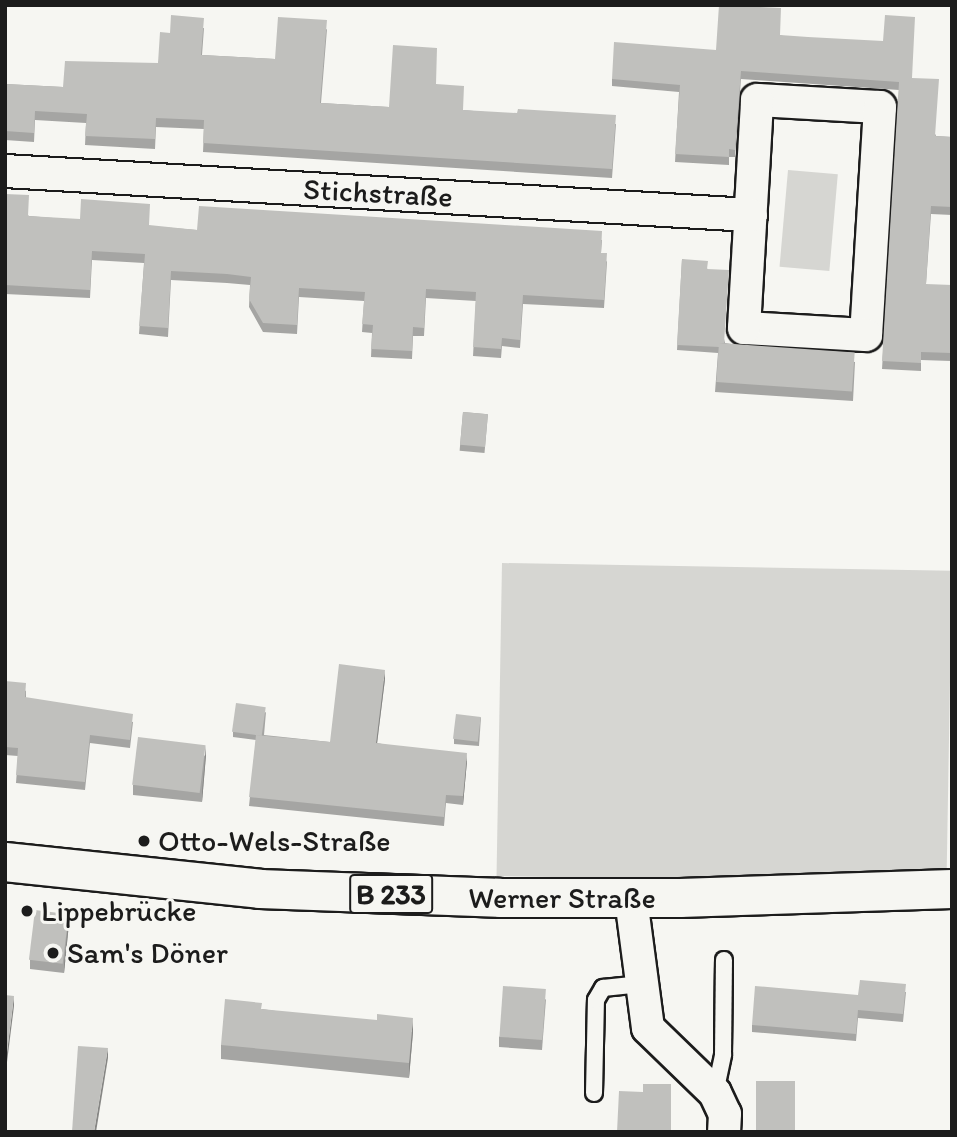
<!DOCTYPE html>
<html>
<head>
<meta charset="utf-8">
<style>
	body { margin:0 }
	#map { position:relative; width:957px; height:1137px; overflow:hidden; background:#f6f6f2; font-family:Itim,sans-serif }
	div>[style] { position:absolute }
	.green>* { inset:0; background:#d6d6d2; transform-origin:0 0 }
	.roads { filter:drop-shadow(2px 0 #1c1c1c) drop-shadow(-2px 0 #1c1c1c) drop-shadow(0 2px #1c1c1c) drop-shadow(0 -2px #1c1c1c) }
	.lane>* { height:16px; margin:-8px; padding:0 8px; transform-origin:8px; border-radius:8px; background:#f6f6f2 }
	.street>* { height:32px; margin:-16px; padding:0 16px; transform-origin:16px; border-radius:16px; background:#f6f6f2 }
	.primary>* { height:38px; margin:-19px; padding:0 19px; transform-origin:19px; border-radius:19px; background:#f6f6f2 }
	.wall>* { inset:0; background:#a5a5a3; transform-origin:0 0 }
	.shaded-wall>* { inset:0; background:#868684 }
	.building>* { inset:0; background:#c0c0bd; transform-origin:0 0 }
	.dots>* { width:19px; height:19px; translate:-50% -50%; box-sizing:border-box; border:4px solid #f6f6f2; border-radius:50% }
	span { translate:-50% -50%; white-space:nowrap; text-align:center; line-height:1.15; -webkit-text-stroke:6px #f6f6f2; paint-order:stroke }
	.shield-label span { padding:2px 5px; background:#f6f6f2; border:2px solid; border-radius:5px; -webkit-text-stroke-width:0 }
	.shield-label { font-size:28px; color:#1c1c1c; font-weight:700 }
	.street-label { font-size:30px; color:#1c1c1c }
	.poi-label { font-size:30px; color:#1c1c1c }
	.left { translate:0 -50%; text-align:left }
	.frame { position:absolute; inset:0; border:7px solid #1c1c1c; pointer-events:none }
</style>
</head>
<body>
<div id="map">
	<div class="green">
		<div style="left:788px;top:170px;width:50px;height:97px;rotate:5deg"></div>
		<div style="left:502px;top:563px;width:450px;height:313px;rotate:1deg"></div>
	</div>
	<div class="roads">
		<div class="lane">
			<div style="left:594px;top:1093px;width:93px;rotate:-88.8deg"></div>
			<div style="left:596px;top:1000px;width:14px;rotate:-60deg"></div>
			<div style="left:603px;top:988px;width:36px;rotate:-6deg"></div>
			<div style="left:715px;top:1093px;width:40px;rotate:-78deg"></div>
			<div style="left:723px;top:1054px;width:94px;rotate:-89.4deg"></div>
		</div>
		<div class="street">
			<div style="left:757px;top:100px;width:123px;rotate:3.3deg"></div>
			<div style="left:880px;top:107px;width:228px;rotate:93.5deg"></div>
			<div style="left:866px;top:335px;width:122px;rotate:-176.7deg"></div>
			<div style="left:744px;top:328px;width:228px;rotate:-86.7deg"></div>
			<div style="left:5px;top:171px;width:747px;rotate:3.38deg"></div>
			<div style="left:631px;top:899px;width:130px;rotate:82.5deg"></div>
			<div style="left:648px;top:1028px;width:93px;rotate:44.1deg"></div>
			<div style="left:715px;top:1093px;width:23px;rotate:65deg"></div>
			<div style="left:725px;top:1114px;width:18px;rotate:93deg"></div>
		</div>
		<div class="primary">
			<div style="left:5px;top:862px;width:256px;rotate:6deg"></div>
			<div style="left:260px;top:889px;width:240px;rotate:2.1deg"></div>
			<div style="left:500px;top:898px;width:180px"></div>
			<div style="left:680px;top:898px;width:272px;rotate:-1.9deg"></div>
		</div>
	</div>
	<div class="wall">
		<div style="clip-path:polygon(204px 28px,202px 55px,275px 59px,327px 29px,321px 103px,389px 107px,436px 84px,463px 110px,616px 124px,612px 178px,203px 152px,204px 129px,156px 127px,155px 149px,85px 145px,86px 123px,35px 120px,34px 142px,5px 140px,5px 84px,63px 87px,158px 63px,170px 33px)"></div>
		<div style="clip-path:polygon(780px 35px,912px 78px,936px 136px,952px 137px,952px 215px,931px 214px,926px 284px,952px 341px,951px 361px,921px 360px,921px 371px,882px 369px,899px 90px,741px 79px,735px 157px,729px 157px,729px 165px,675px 162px,679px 92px,612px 86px,612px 79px,716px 50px)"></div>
		<div style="clip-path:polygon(5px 194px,29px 216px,197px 230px,602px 240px,601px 253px,607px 262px,604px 308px,523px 304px,520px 348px,502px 346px,501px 358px,473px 356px,476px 301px,426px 298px,424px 336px,413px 336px,412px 359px,371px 357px,372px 333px,362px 332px,364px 301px,299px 297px,297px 334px,263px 332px,249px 307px,250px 285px,227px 283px,171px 280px,168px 337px,139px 334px,144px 263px,92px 260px,90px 298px,5px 294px)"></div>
		<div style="clip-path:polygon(682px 259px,708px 269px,725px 343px,855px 362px,853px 401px,715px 392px,718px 353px,677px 350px)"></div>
		<div style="left:463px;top:412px;width:25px;height:39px;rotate:5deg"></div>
		<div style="clip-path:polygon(385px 679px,377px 743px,467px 761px,463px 805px,446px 803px,444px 826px,249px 806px,256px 740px,233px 737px,233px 732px,266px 712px,264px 735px,330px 742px)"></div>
		<div style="clip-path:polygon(5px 681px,26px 691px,26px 698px,133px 722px,130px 748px,90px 743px,85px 790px,16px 783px,18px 756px,5px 755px)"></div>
		<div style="clip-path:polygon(481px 717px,479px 746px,454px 744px,454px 739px)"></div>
		<div style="clip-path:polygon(206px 755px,202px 802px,133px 795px,133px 785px)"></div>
		<div style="clip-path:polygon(69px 923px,64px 973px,30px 969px,30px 960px)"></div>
		<div style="clip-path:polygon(906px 992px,903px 1022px,858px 1018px,856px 1041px,752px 1032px,752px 1025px,858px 995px)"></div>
		<div style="clip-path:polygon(546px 999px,542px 1050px,499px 1047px,499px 1037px)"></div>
		<div style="clip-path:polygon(262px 1009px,413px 1032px,409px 1078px,221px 1059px,221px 1045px)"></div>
	</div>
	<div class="shaded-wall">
		<div style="clip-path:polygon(385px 670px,385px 679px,376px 752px,376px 743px)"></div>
		<div style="clip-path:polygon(206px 745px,206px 755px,202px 802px,202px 792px)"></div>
		<div style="clip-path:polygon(467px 753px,467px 761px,463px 805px,463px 796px)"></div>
		<div style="clip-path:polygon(69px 914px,69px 923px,64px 973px,64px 964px)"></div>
		<div style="clip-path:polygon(14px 996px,14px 1006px,6px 1070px,6px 1060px)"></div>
		<div style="clip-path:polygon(413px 1018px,413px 1032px,409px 1078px,409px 1063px)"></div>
		<div style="clip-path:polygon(108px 1048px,108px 1058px,96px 1132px,94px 1132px)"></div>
	</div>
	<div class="building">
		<div style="clip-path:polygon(719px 5px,781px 8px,780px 35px,808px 37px,883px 41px,885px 15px,915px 17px,912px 78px,939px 79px,935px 136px,952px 137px,952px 207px,931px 206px,926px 284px,952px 285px,951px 353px,921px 352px,921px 363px,882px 361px,899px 82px,741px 71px,735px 150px,729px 149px,729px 157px,675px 154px,680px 85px,612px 79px,614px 42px,716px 50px)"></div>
		<div style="clip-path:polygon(171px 15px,204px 18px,201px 55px,275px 59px,278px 17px,327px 20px,320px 103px,389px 107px,393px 45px,437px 48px,436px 84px,464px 86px,463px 110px,517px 113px,518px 109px,616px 115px,612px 169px,203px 143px,204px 120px,156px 118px,155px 139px,85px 136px,87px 114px,35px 111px,34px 133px,5px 131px,5px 84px,63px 87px,65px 61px,158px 63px,160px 32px,170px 33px)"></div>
		<div style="clip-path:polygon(5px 194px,29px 195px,28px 216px,80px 219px,81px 199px,150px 204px,149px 225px,197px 230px,199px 206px,602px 231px,601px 253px,607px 253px,604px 300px,523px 295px,520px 340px,502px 338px,501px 349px,473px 347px,476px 292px,426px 289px,424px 328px,413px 327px,412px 351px,371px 349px,373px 325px,362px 324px,365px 292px,299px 288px,297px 325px,263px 323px,249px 299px,251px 277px,227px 274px,171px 271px,168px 328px,139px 326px,145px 254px,92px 251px,90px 290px,5px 285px)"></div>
		<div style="clip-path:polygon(682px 259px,708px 261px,707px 269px,729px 270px,724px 343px,719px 343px,719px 347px,677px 345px)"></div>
		<div style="left:719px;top:343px;width:136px;height:39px;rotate:4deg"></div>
		<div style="left:463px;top:412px;width:25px;height:33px;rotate:5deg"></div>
		<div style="clip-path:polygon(339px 664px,385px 670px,376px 743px,467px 753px,463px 796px,446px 795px,444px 817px,249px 797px,256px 735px,330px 742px)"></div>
		<div style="clip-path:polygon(5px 681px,26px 683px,25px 697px,133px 714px,130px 740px,90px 735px,85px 782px,16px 775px,18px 748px,5px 747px)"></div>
		<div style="left:236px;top:703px;width:30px;height:29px;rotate:8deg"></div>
		<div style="left:456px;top:714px;width:25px;height:25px;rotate:7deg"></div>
		<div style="left:138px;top:737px;width:68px;height:48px;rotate:7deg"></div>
		<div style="left:35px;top:910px;width:34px;height:50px;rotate:7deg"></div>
		<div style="clip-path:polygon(860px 980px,906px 984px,903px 1014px,858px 1010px,856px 1034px,752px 1025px,755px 986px,858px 995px)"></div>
		<div style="left:503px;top:986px;width:43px;height:51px;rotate:4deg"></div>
		<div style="clip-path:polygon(5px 995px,14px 996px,6px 1060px,5px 1060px)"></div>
		<div style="clip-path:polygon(225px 999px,262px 1003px,261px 1009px,377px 1020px,377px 1014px,413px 1018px,409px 1063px,221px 1045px)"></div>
		<div style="clip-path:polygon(78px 1046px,108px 1048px,94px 1132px,72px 1132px)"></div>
		<div style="left:756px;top:1081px;width:39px;height:51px"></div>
		<div style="clip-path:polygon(643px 1084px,671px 1084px,671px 1132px,617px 1132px,619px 1091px,643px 1092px)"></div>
	</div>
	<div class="dots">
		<div style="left:144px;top:841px;background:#1c1c1c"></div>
		<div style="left:27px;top:911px;background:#1c1c1c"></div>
		<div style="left:53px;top:953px;background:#1c1c1c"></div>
	</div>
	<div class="shield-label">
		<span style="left:391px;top:894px">B 233</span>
	</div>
	<div class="street-label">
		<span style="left:378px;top:193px;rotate:3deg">Stichstraße</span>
		<span style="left:562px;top:898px">Werner Straße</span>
	</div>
	<div class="poi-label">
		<span class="left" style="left:158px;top:841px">Otto-Wels-Straße</span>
		<span class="left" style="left:41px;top:911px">Lippebrücke</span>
		<span class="left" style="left:67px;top:953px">Sam's Döner</span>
	</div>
	<div class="frame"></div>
</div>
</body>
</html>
